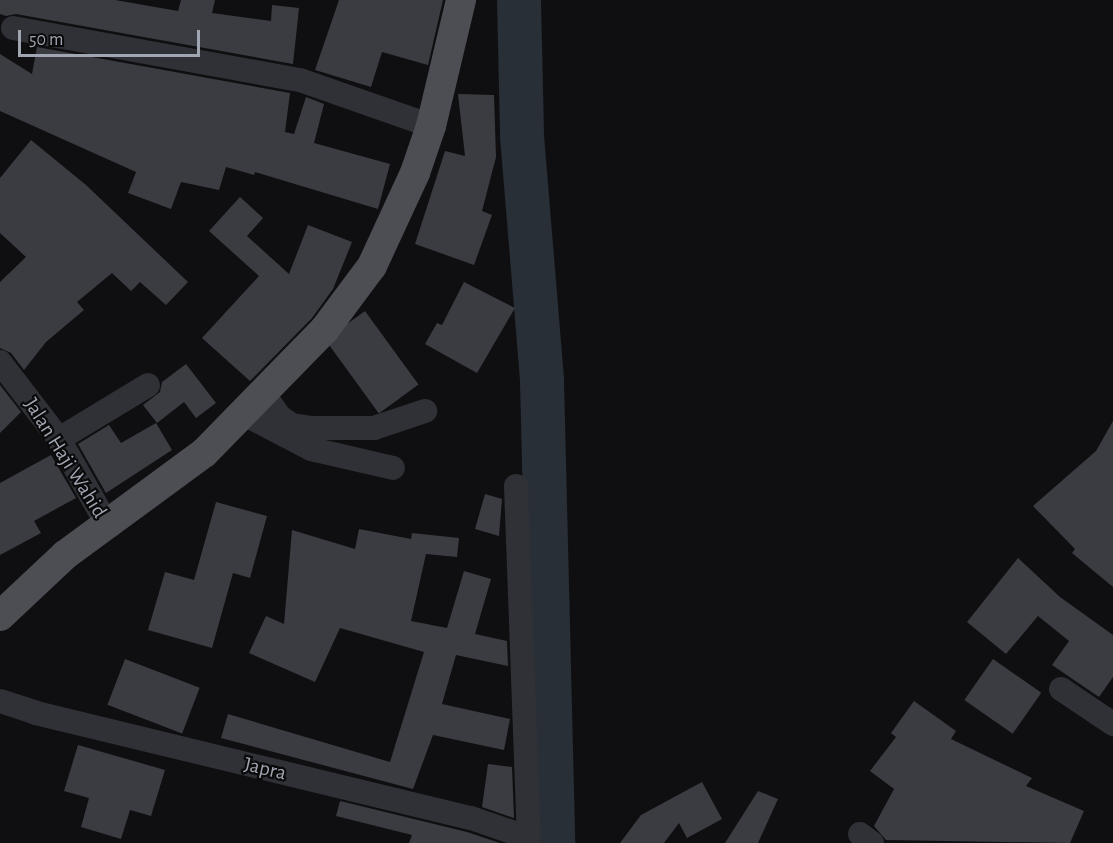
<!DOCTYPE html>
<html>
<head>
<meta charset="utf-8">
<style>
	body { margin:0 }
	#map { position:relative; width:1113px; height:843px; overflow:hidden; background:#0f0f11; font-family:"Alegreya Sans",sans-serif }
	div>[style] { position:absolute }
	.river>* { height:44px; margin:-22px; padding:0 22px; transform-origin:22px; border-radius:22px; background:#282f36 }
	.building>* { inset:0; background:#3b3c41; transform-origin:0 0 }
	.minor>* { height:24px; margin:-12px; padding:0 12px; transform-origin:12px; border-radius:12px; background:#303136 }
	.major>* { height:30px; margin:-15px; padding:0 15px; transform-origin:15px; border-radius:15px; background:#4c4e54 }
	span { translate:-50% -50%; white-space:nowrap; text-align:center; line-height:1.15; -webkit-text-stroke:4.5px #0a0a0b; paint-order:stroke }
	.street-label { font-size:21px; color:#a0a5b2 }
	.scale { position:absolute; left:18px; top:30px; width:182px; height:27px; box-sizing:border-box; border:3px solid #a0a5b2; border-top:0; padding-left:8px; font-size:18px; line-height:21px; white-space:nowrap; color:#a0a5b2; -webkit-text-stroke:4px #0a0a0b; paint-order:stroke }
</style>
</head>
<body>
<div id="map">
	<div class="river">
		<div style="left:519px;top:0;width:136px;rotate:88.7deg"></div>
		<div style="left:522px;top:136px;width:246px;rotate:85.3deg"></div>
		<div style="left:542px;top:381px;width:462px;rotate:88.6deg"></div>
	</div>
	<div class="building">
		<div style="clip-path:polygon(0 0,115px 0,178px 11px,181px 0,215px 0,212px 13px,271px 21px,272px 5px,299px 8px,293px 64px,16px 14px,6px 16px,0 14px)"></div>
		<div style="clip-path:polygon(339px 0,443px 0,428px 65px,382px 52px,371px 87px,315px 70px)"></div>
		<div style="clip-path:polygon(37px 47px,290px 93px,285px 132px,294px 134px,306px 97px,324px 104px,314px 143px,390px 164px,378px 209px,255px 172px,254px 175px,226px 167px,219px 190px,181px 182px,171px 209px,128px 193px,136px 172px,0 111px,0 54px,32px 74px)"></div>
		<div style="clip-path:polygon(458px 94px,494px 95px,496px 157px,482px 211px,492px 215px,474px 265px,415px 244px,445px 151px,465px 156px)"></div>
		<div style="clip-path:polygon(31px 140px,86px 185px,188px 282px,166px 305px,140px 282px,131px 291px,112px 273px,77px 302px,84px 310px,46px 342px,24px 370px,11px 353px,0 348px,0 282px,26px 257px,0 233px,0 178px)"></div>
		<div style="clip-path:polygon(240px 197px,263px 218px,247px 236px,289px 274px,308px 225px,352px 242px,333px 289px,312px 318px,250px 381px,202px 338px,259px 276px,209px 231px)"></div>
		<div style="clip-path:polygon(464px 282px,515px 308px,477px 373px,425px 344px,437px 323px,442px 325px)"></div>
		<div style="left:365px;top:311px;width:91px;height:49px;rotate:54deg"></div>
		<div style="clip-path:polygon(186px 364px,216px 403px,196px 418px,184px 402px,157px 423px,143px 405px,160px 392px,162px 382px)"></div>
		<div style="clip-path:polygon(0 385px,21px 412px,0 433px)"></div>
		<div style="clip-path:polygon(1113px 421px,1113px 587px,1072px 553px,1075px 549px,1033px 506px,1096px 451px)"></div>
		<div style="clip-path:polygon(156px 423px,172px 450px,106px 493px,78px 444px,109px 425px,121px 443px)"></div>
		<div style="clip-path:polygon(51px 455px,76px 498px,34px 521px,41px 533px,0 555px,0 483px)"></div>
		<div style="clip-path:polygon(485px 494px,502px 499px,499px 536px,475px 529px)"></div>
		<div style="clip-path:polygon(216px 502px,267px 516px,250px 578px,233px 573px,212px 648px,148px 630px,165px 572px,194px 580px)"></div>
		<div style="clip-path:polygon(359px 529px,411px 539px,412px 533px,459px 538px,457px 557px,426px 554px,411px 621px,447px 628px,464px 571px,491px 579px,475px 634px,507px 641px,508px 666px,456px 655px,442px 704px,510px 719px,504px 750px,433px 735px,413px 789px,221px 738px,228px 714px,390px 762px,424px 652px,340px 628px,315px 682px,249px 653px,266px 616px,284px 624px,292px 530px,355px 549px)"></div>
		<div style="clip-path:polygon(1018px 558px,1060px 597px,1113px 635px,1113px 677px,1099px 697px,1052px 665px,1069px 641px,1038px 616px,1006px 654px,967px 622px)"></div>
		<div style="left:125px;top:659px;width:80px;height:49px;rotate:21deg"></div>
		<div style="left:993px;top:659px;width:59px;height:50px;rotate:35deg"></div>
		<div style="clip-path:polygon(914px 701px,956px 731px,951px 739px,1032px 778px,1026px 786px,1084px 811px,1070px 843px,886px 840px,874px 826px,894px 789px,870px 771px,896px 737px,891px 733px)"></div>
		<div style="clip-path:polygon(78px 745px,165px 770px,151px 816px,130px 810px,121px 839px,81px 827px,89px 798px,64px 791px)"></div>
		<div style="clip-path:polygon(488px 764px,512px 767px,514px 818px,482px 807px)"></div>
		<div style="clip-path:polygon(702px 782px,722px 819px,687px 838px,679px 823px,664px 843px,620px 843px,641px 815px)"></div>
		<div style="clip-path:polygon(758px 791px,778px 799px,758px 843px,725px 843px)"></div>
		<div style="clip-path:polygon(340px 801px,467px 832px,500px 843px,409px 843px,412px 835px,336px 816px)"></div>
	</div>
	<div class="minor">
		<div style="left:13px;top:28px;width:292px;rotate:10.3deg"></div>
		<div style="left:300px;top:80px;width:139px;rotate:19.3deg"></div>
		<div style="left:0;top:362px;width:97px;rotate:52.5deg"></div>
		<div style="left:59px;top:439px;width:100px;rotate:60.6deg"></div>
		<div style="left:263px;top:393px;width:29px;rotate:55deg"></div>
		<div style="left:280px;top:417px;width:14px;rotate:34deg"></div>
		<div style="left:292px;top:425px;width:20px;rotate:9deg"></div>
		<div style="left:312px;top:428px;width:62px"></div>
		<div style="left:374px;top:428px;width:54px;rotate:-18.4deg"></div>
		<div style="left:244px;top:414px;width:76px;rotate:27.6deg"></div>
		<div style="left:311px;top:449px;width:84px;rotate:13deg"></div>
		<div style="left:59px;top:439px;width:104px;rotate:-31.2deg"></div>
		<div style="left:516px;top:486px;width:357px;rotate:87.9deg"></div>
		<div style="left:1061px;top:689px;width:63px;rotate:33.9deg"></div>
		<div style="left:0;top:701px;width:38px;rotate:18deg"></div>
		<div style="left:36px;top:713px;width:447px;rotate:13.6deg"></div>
		<div style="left:471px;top:818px;width:61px;rotate:19deg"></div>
		<div style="left:860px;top:834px;width:15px;rotate:37deg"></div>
	</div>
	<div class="major">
		<div style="left:0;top:616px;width:89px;rotate:-43.2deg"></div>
		<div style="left:65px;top:555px;width:172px;rotate:-36.3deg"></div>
		<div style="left:204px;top:453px;width:173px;rotate:-45.7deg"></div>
		<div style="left:325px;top:329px;width:79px;rotate:-53.3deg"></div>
		<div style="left:372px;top:266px;width:102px;rotate:-65.2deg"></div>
		<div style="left:415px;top:173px;width:50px;rotate:-71.2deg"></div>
		<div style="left:431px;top:126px;width:130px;rotate:-76.6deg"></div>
	</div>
	<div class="street-label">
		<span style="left:65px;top:458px;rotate:58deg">Jalan Haji Wahid</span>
		<span style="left:265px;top:769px;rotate:13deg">Japra</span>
	</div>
	<div class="scale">50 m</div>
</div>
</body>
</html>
